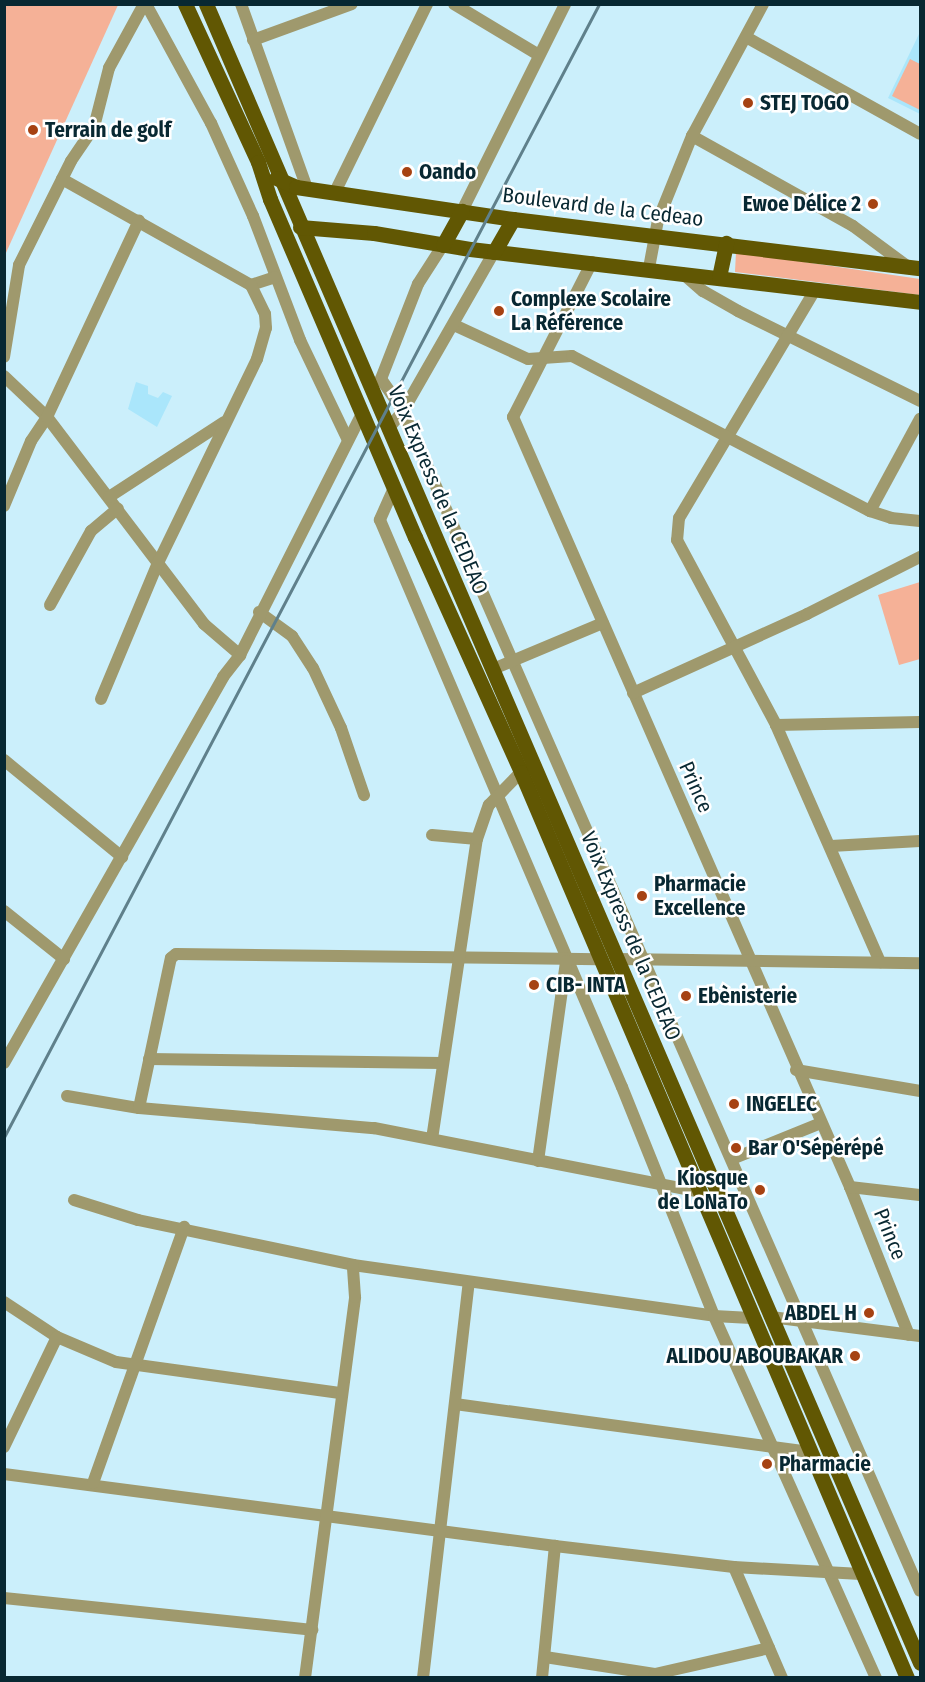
<!DOCTYPE html>
<html>
<head>
<meta charset="utf-8">
<style>
	body { margin:0 }
	#map { position:relative; width:925px; height:1682px; overflow:hidden; background:#cbeffb; font-family:"Fira Sans Condensed",sans-serif }
	div>[style] { position:absolute }
	.built>* { inset:0; background:#aae6fb }
	.green>* { inset:0; background:#f5b197 }
	.minor>* { height:12px; margin:-6px; padding:0 6px; transform-origin:6px; border-radius:6px; background:#9f996d }
	.major>* { height:15px; margin:-7.5px; padding:0 7.5px; transform-origin:7.5px; border-radius:7.5px; background:#615703 }
	.rail>* { height:3px; margin:-1.5px; padding:0 1.5px; transform-origin:1.5px; border-radius:1.5px; background:#5f808b }
	.dots>* { width:16px; height:16px; translate:-50% -50%; box-sizing:border-box; border:3px solid #fff; border-radius:50% }
	span { translate:-50% -50%; white-space:nowrap; text-align:center; line-height:1.15; -webkit-text-stroke:5px #fff; paint-order:stroke }
	.poi-label { font-size:21px; color:#082832; font-weight:700 }
	.left { translate:0 -50%; text-align:left }
	.right { translate:-100% -50%; text-align:right }
	.street-label { font-size:21px; color:#082832 }
	.frame { position:absolute; inset:0; border:6px solid #082832; pointer-events:none }
</style>
</head>
<body>
<div id="map">
	<div class="built">
		<div style="clip-path:polygon(920px 32px,920px 114px,888px 98px)"></div>
		<div style="clip-path:polygon(136px 382px,148px 386px,148px 394px,158px 398px,163px 392px,172px 396px,157px 427px,128px 409px)"></div>
	</div>
	<div class="green">
		<div style="clip-path:polygon(5px 4px,118px 5px,5px 255px,4px 5px)"></div>
		<div style="clip-path:polygon(910px 59px,920px 64px,920px 110px,892px 96px)"></div>
		<div style="clip-path:polygon(736px 252px,920px 279px,920px 295px,735px 272px)"></div>
		<div style="clip-path:polygon(920px 582px,920px 659px,899px 665px,878px 595px)"></div>
	</div>
	<div class="minor">
		<div style="left:146px;top:4px;width:136px;rotate:61.4deg"></div>
		<div style="left:211px;top:123px;width:102px;rotate:65.7deg"></div>
		<div style="left:253px;top:216px;width:133px;rotate:69.2deg"></div>
		<div style="left:300px;top:340px;width:111px;rotate:64.4deg"></div>
		<div style="left:241px;top:4px;width:195px;rotate:70.3deg"></div>
		<div style="left:454px;top:4px;width:99px;rotate:31deg"></div>
		<div style="left:746px;top:37px;width:199px;rotate:29.1deg"></div>
		<div style="left:253px;top:40px;width:105px;rotate:-20deg"></div>
		<div style="left:692px;top:136px;width:184px;rotate:29.2deg"></div>
		<div style="left:853px;top:226px;width:67px;rotate:36.5deg"></div>
		<div style="left:62px;top:179px;width:217px;rotate:29.3deg"></div>
		<div style="left:251px;top:285px;width:25px;rotate:-18deg"></div>
		<div style="left:336px;top:190px;width:207px;rotate:-63.9deg"></div>
		<div style="left:462px;top:211px;width:231px;rotate:-63.5deg"></div>
		<div style="left:443px;top:245px;width:46px;rotate:122.7deg"></div>
		<div style="left:418px;top:284px;width:102px;rotate:111.3deg"></div>
		<div style="left:381px;top:379px;width:39px;rotate:55deg"></div>
		<div style="left:403px;top:411px;width:1288px;rotate:66.34deg"></div>
		<div style="left:592px;top:262px;width:174px;rotate:117deg"></div>
		<div style="left:513px;top:417px;width:841px;rotate:66.36deg"></div>
		<div style="left:850px;top:1187px;width:159px;rotate:68.3deg"></div>
		<div style="left:649px;top:268px;width:49px;rotate:-79.4deg"></div>
		<div style="left:658px;top:220px;width:91px;rotate:-68deg"></div>
		<div style="left:692px;top:136px;width:150px;rotate:-61.7deg"></div>
		<div style="left:682px;top:273px;width:28px;rotate:41deg"></div>
		<div style="left:703px;top:291px;width:40px;rotate:29.7deg"></div>
		<div style="left:738px;top:311px;width:203px;rotate:26.3deg"></div>
		<div style="left:815px;top:290px;width:265px;rotate:120.8deg"></div>
		<div style="left:679px;top:518px;width:22px;rotate:95deg"></div>
		<div style="left:677px;top:540px;width:210px;rotate:61.8deg"></div>
		<div style="left:776px;top:725px;width:259px;rotate:66.3deg"></div>
		<div style="left:454px;top:325px;width:81px;rotate:24.7deg"></div>
		<div style="left:528px;top:359px;width:44px;rotate:-3.9deg"></div>
		<div style="left:572px;top:356px;width:336px;rotate:27.5deg"></div>
		<div style="left:870px;top:511px;width:22px;rotate:18deg"></div>
		<div style="left:891px;top:518px;width:29px;rotate:6deg"></div>
		<div style="left:4px;top:357px;width:93px;rotate:-80.7deg"></div>
		<div style="left:19px;top:265px;width:116px;rotate:-63.4deg"></div>
		<div style="left:71px;top:161px;width:41px;rotate:-55.9deg"></div>
		<div style="left:94px;top:127px;width:61px;rotate:-75.7deg"></div>
		<div style="left:109px;top:68px;width:73px;rotate:-61.3deg"></div>
		<div style="left:4px;top:376px;width:59px;rotate:43.6deg"></div>
		<div style="left:47px;top:417px;width:260px;rotate:52.8deg"></div>
		<div style="left:204px;top:624px;width:48px;rotate:40.7deg"></div>
		<div style="left:388px;top:429px;width:23px;rotate:-50deg"></div>
		<div style="left:403px;top:411px;width:183px;rotate:-60.2deg"></div>
		<div style="left:394px;top:488px;width:35px;rotate:114deg"></div>
		<div style="left:380px;top:520px;width:616px;rotate:66.89deg"></div>
		<div style="left:622px;top:1087px;width:247px;rotate:68.1deg"></div>
		<div style="left:714px;top:1316px;width:397px;rotate:65.9deg"></div>
		<div style="left:109px;top:497px;width:137px;rotate:-33.1deg"></div>
		<div style="left:4px;top:506px;width:70px;rotate:-67.4deg"></div>
		<div style="left:31px;top:441px;width:29px;rotate:-56deg"></div>
		<div style="left:47px;top:417px;width:217px;rotate:-64.9deg"></div>
		<div style="left:870px;top:511px;width:105px;rotate:-61.5deg"></div>
		<div style="left:50px;top:605px;width:85px;rotate:-61deg"></div>
		<div style="left:91px;top:531px;width:35px;rotate:-40deg"></div>
		<div style="left:259px;top:612px;width:41px;rotate:36deg"></div>
		<div style="left:292px;top:636px;width:38px;rotate:57deg"></div>
		<div style="left:313px;top:668px;width:66px;rotate:65deg"></div>
		<div style="left:341px;top:728px;width:71px;rotate:71.1deg"></div>
		<div style="left:493px;top:669px;width:119px;rotate:-22.7deg"></div>
		<div style="left:633px;top:693px;width:191px;rotate:-24.4deg"></div>
		<div style="left:807px;top:614px;width:127px;rotate:-26.8deg"></div>
		<div style="left:101px;top:699px;width:145px;rotate:-67.3deg"></div>
		<div style="left:157px;top:565px;width:229px;rotate:-64.1deg"></div>
		<div style="left:257px;top:359px;width:32px;rotate:-74deg"></div>
		<div style="left:266px;top:328px;width:14px;rotate:-94deg"></div>
		<div style="left:265px;top:314px;width:32px;rotate:-116deg"></div>
		<div style="left:776px;top:725px;width:144px;rotate:-1.2deg"></div>
		<div style="left:4px;top:760px;width:153px;rotate:39.4deg"></div>
		<div style="left:432px;top:835px;width:45px;rotate:5.1deg"></div>
		<div style="left:831px;top:846px;width:89px;rotate:-3.2deg"></div>
		<div style="left:4px;top:911px;width:77px;rotate:38.7deg"></div>
		<div style="left:618px;top:959px;width:302px;rotate:0.8deg"></div>
		<div style="left:149px;top:1059px;width:293px;rotate:0.8deg"></div>
		<div style="left:4px;top:1063px;width:444px;rotate:-60.4deg"></div>
		<div style="left:223px;top:677px;width:28px;rotate:-52deg"></div>
		<div style="left:240px;top:655px;width:271px;rotate:-63.2deg"></div>
		<div style="left:796px;top:1070px;width:126px;rotate:9.6deg"></div>
		<div style="left:67px;top:1096px;width:73px;rotate:9.5deg"></div>
		<div style="left:139px;top:1108px;width:236px;rotate:4.9deg"></div>
		<div style="left:374px;top:1128px;width:332px;rotate:11.1deg"></div>
		<div style="left:139px;top:1108px;width:153px;rotate:-78deg"></div>
		<div style="left:171px;top:958px;width:6px;rotate:-39deg"></div>
		<div style="left:176px;top:954px;width:423px;rotate:0.7deg"></div>
		<div style="left:432px;top:1139px;width:303px;rotate:-81.5deg"></div>
		<div style="left:477px;top:839px;width:36px;rotate:-71deg"></div>
		<div style="left:489px;top:805px;width:46px;rotate:-45.9deg"></div>
		<div style="left:732px;top:1159px;width:96px;rotate:-22deg"></div>
		<div style="left:538px;top:1161px;width:202px;rotate:-82deg"></div>
		<div style="left:850px;top:1187px;width:70px;rotate:6.5deg"></div>
		<div style="left:74px;top:1200px;width:67px;rotate:17.4deg"></div>
		<div style="left:138px;top:1220px;width:220px;rotate:11.8deg"></div>
		<div style="left:353px;top:1265px;width:365px;rotate:8deg"></div>
		<div style="left:714px;top:1316px;width:37px;rotate:3deg"></div>
		<div style="left:4px;top:1302px;width:64px;rotate:33.4deg"></div>
		<div style="left:57px;top:1337px;width:64px;rotate:23deg"></div>
		<div style="left:116px;top:1362px;width:226px;rotate:7.9deg"></div>
		<div style="left:771px;top:1317px;width:150px;rotate:7.3deg"></div>
		<div style="left:455px;top:1404px;width:358px;rotate:7.7deg"></div>
		<div style="left:4px;top:1447px;width:122px;rotate:-64.3deg"></div>
		<div style="left:4px;top:1474px;width:556px;rotate:7.44deg"></div>
		<div style="left:555px;top:1546px;width:180px;rotate:6.7deg"></div>
		<div style="left:734px;top:1567px;width:127px;rotate:3.2deg"></div>
		<div style="left:93px;top:1483px;width:272px;rotate:-70.4deg"></div>
		<div style="left:734px;top:1567px;width:121px;rotate:66.6deg"></div>
		<div style="left:4px;top:1598px;width:310px;rotate:5.9deg"></div>
		<div style="left:545px;top:1657px;width:111px;rotate:8.8deg"></div>
		<div style="left:305px;top:1678px;width:384px;rotate:-82.5deg"></div>
		<div style="left:355px;top:1297px;width:32px;rotate:-94deg"></div>
		<div style="left:423px;top:1678px;width:398px;rotate:-83.4deg"></div>
		<div style="left:542px;top:1678px;width:133px;rotate:-84.4deg"></div>
		<div style="left:654px;top:1678px;width:4px;rotate:-76deg"></div>
		<div style="left:655px;top:1674px;width:117px;rotate:-12.8deg"></div>
	</div>
	<div class="major">
		<div style="left:185px;top:4px;width:174px;rotate:65.2deg"></div>
		<div style="left:258px;top:162px;width:39px;rotate:72deg"></div>
		<div style="left:270px;top:199px;width:368px;rotate:66.8deg"></div>
		<div style="left:415px;top:537px;width:258px;rotate:65.7deg"></div>
		<div style="left:521px;top:772px;width:985px;rotate:66.92deg"></div>
		<div style="left:206px;top:4px;width:1806px;rotate:66.71deg"></div>
		<div style="left:276px;top:178px;width:22px;rotate:24deg"></div>
		<div style="left:296px;top:187px;width:219px;rotate:8.4deg"></div>
		<div style="left:513px;top:219px;width:410px;rotate:6.9deg"></div>
		<div style="left:300px;top:227px;width:74px;rotate:4.6deg"></div>
		<div style="left:374px;top:233px;width:97px;rotate:9.5deg"></div>
		<div style="left:470px;top:249px;width:453px;rotate:6.7deg"></div>
		<div style="left:443px;top:245px;width:39px;rotate:-61deg"></div>
		<div style="left:494px;top:252px;width:38px;rotate:-60deg"></div>
		<div style="left:719px;top:277px;width:35px;rotate:-78deg"></div>
	</div>
	<div class="rail">
		<div style="left:4px;top:1137px;width:1280px;rotate:-62.29deg"></div>
	</div>
	<div class="dots">
		<div style="left:748px;top:103px;background:#a64212"></div>
		<div style="left:33px;top:130px;background:#a64212"></div>
		<div style="left:407px;top:172px;background:#a64212"></div>
		<div style="left:873px;top:204px;background:#a64212"></div>
		<div style="left:499px;top:311px;background:#a64212"></div>
		<div style="left:642px;top:896px;background:#a64212"></div>
		<div style="left:534px;top:985px;background:#a64212"></div>
		<div style="left:686px;top:996px;background:#a64212"></div>
		<div style="left:734px;top:1104px;background:#a64212"></div>
		<div style="left:736px;top:1148px;background:#a64212"></div>
		<div style="left:760px;top:1190px;background:#a64212"></div>
		<div style="left:869px;top:1313px;background:#a64212"></div>
		<div style="left:855px;top:1356px;background:#a64212"></div>
		<div style="left:767px;top:1464px;background:#a64212"></div>
	</div>
	<div class="poi-label">
		<span class="left" style="left:760px;top:103px">STEJ TOGO</span>
		<span class="left" style="left:45px;top:130px">Terrain de golf</span>
		<span class="left" style="left:419px;top:172px">Oando</span>
		<span class="right" style="left:861px;top:204px">Ewoe Délice 2</span>
		<span class="left" style="left:511px;top:311px">Complexe Scolaire<br>La Référence</span>
		<span class="left" style="left:654px;top:896px">Pharmacie<br>Excellence</span>
		<span class="left" style="left:546px;top:985px">CIB- INTA</span>
		<span class="left" style="left:698px;top:996px">Ebènisterie</span>
		<span class="left" style="left:746px;top:1104px">INGELEC</span>
		<span class="left" style="left:748px;top:1148px">Bar O'Sépérépé</span>
		<span class="right" style="left:748px;top:1190px">Kiosque<br>de LoNaTo</span>
		<span class="right" style="left:857px;top:1313px">ABDEL H</span>
		<span class="right" style="left:843px;top:1356px">ALIDOU ABOUBAKAR</span>
		<span class="left" style="left:779px;top:1464px">Pharmacie</span>
	</div>
	<div class="street-label">
		<span style="left:603px;top:207px;rotate:7deg">Boulevard de la Cedeao</span>
		<span style="left:438px;top:490px;rotate:67deg">Voix Express de la CEDEAO</span>
		<span style="left:696px;top:787px;rotate:66deg">Prince</span>
		<span style="left:631px;top:936px;rotate:67deg">Voix Express de la CEDEAO</span>
		<span style="left:890px;top:1234px;rotate:68deg">Prince</span>
	</div>
	<div class="frame"></div>
</div>
</body>
</html>
